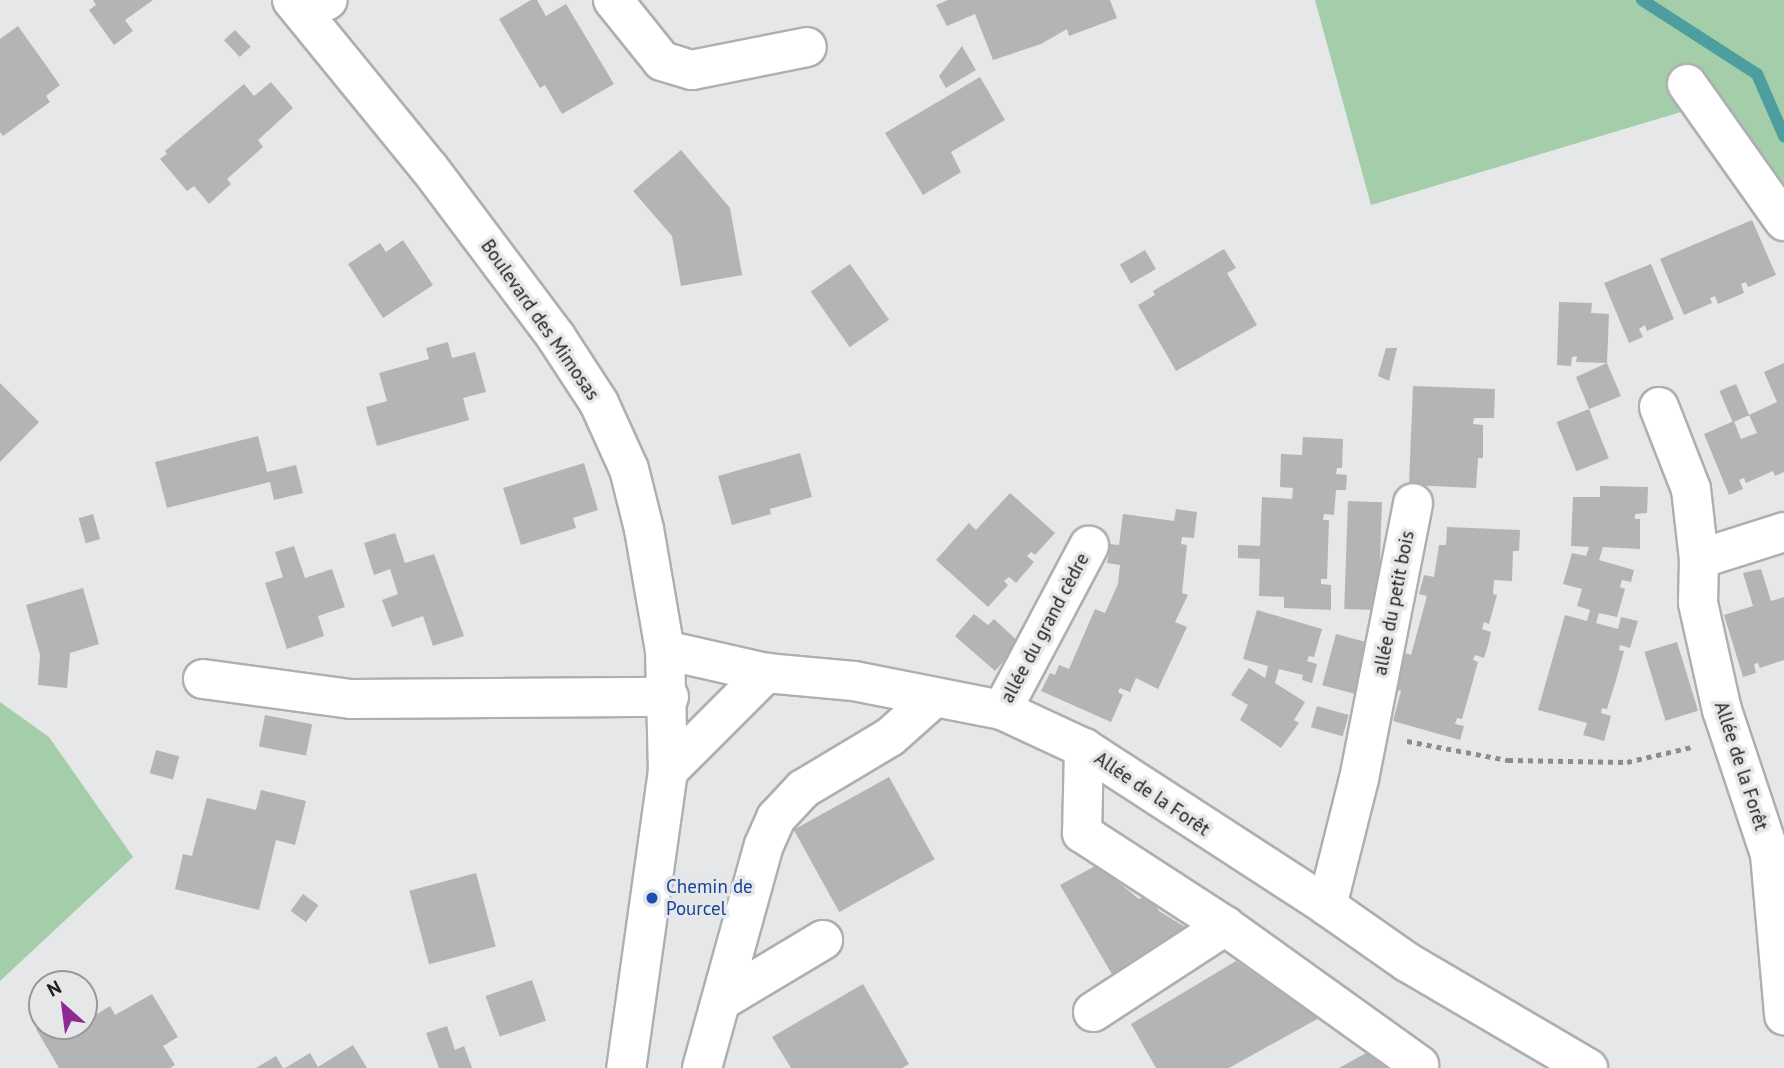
<!DOCTYPE html>
<html>
<head>
<meta charset="utf-8">
<style>
	body { margin:0 }
	#map { position:relative; width:1784px; height:1068px; overflow:hidden; background:#e6e7e9; font-family:"PT Sans",sans-serif }
	div>[style] { position:absolute }
	.green>* { inset:0; background:#a4cda9 }
	.stream>* { height:12px; margin:-6px; padding:0 6px; transform-origin:6px; border-radius:6px; background:#4f9e9f }
	.building>* { inset:0; background:#b3b4b6; transform-origin:0 0 }
	.path>* { height:4.5px; margin-top:-2.25px; transform-origin:0; background:repeating-linear-gradient(90deg,#8c8c8e 0 5px,transparent 0 10px) }
	.roads { filter:drop-shadow(2px 0 #aeafb1) drop-shadow(-2px 0 #aeafb1) drop-shadow(0 2px #aeafb1) drop-shadow(0 -2px #aeafb1) }
	.minor>* { height:38px; margin:-19px; padding:0 19px; transform-origin:19px; border-radius:19px; background:#fff }
	.major>* { height:38px; margin:-19px; padding:0 19px; transform-origin:19px; border-radius:19px; background:#fff }
	.dots>* { width:19px; height:19px; translate:-50% -50%; box-sizing:border-box; border:4px solid #e6e7e9; border-radius:50% }
	span { translate:-50% -50%; white-space:nowrap; text-align:center; line-height:1.15; -webkit-text-stroke:7px #e6e7e9; paint-order:stroke }
	.street-label { font-size:19px; color:#212122 }
	.transit-label { font-size:19px; color:#164399 }
	.left { translate:0 -50%; text-align:left }
	.north { position:absolute; left:28px; top:970px; width:70px; height:70px; box-sizing:border-box; background:#e6e7e9; border:2px solid #979899; border-radius:50%; rotate:332deg; font-size:19px; font-weight:700; line-height:28px; text-align:center; color:#212122 }
	.north::after { content:''; display:block; margin:auto; width:24px; height:32px; background:#8e2b92; clip-path:polygon(50% 0,100% 100%,50% 72%,0 100%) }
</style>
</head>
<body>
<div id="map">
	<div class="green">
		<div style="clip-path:polygon(1315px 0,1784px 0,1784px 185px,1711px 103px,1371px 205px)"></div>
		<div style="clip-path:polygon(0 702px,49px 737px,133px 857px,0 981px)"></div>
	</div>
	<div class="stream">
		<div style="left:1642px;top:0;width:137px;rotate:32.8deg"></div>
		<div style="left:1757px;top:74px;width:68px;rotate:66.5deg"></div>
	</div>
	<div class="building">
		<div style="clip-path:polygon(93px 0,153px 0,125px 20px,133px 31px,114px 45px,89px 10px,96px 5px)"></div>
		<div style="clip-path:polygon(531px 0,537px 0,546px 16px,566px 4px,614px 84px,562px 114px,545px 85px,540px 88px,499px 19px)"></div>
		<div style="clip-path:polygon(948px 0,1110px 0,1117px 18px,1069px 36px,1067px 29px,1041px 44px,993px 60px,975px 14px,947px 26px,936px 5px)"></div>
		<div style="clip-path:polygon(18px 26px,60px 85px,46px 96px,50px 102px,3px 136px,0 132px,0 39px)"></div>
		<div style="left:235px;top:30px;width:23px;height:15px;rotate:47deg"></div>
		<div style="clip-path:polygon(962px 46px,976px 70px,946px 88px,939px 76px)"></div>
		<div style="clip-path:polygon(980px 77px,1005px 120px,951px 152px,961px 172px,923px 195px,885px 133px)"></div>
		<div style="clip-path:polygon(271px 82px,293px 108px,258px 140px,263px 147px,227px 179px,231px 184px,209px 204px,194px 186px,187px 191px,160px 159px,167px 154px,165px 151px,244px 84px,254px 96px)"></div>
		<div style="clip-path:polygon(681px 150px,730px 208px,742px 275px,681px 286px,672px 236px,633px 191px)"></div>
		<div style="clip-path:polygon(1752px 220px,1776px 275px,1748px 287px,1746px 282px,1741px 284px,1744px 293px,1718px 304px,1715px 296px,1710px 298px,1712px 303px,1684px 315px,1660px 259px)"></div>
		<div style="clip-path:polygon(403px 240px,433px 285px,383px 318px,348px 264px,380px 243px,386px 252px)"></div>
		<div style="clip-path:polygon(1224px 249px,1236px 268px,1227px 273px,1257px 325px,1176px 371px,1138px 305px,1155px 295px,1153px 291px)"></div>
		<div style="left:1145px;top:250px;width:22px;height:29px;rotate:60deg"></div>
		<div style="left:850px;top:264px;width:68px;height:48px;rotate:55deg"></div>
		<div style="clip-path:polygon(1651px 264px,1674px 319px,1647px 331px,1645px 325px,1639px 329px,1643px 337px,1629px 343px,1604px 283px)"></div>
		<div style="clip-path:polygon(1559px 302px,1592px 303px,1591px 313px,1609px 314px,1607px 363px,1621px 396px,1589px 409px,1576px 377px,1607px 363px,1576px 362px,1577px 356px,1572px 357px,1571px 366px,1557px 365px)"></div>
		<div style="clip-path:polygon(448px 342px,452px 358px,475px 352px,486px 392px,463px 398px,469px 420px,377px 446px,366px 407px,387px 401px,379px 373px,429px 359px,426px 348px)"></div>
		<div style="clip-path:polygon(1386px 348px,1397px 348px,1389px 381px,1378px 376px)"></div>
		<div style="clip-path:polygon(1784px 363px,1784px 472px,1775px 476px,1773px 471px,1746px 483px,1744px 478px,1739px 480px,1743px 489px,1729px 495px,1704px 434px,1734px 421px,1741px 439px,1757px 433px,1749px 415px,1777px 402px,1764px 372px)"></div>
		<div style="clip-path:polygon(0 383px,39px 422px,0 462px)"></div>
		<div style="left:1736px;top:384px;width:34px;height:18px;rotate:67deg"></div>
		<div style="clip-path:polygon(1413px 386px,1495px 389px,1494px 418px,1474px 418px,1473px 424px,1483px 425px,1483px 458px,1478px 458px,1476px 488px,1409px 485px)"></div>
		<div style="left:1589px;top:409px;width:53px;height:35px;rotate:68deg"></div>
		<div style="clip-path:polygon(258px 436px,267px 472px,296px 465px,303px 493px,274px 500px,270px 482px,167px 508px,155px 462px)"></div>
		<div style="clip-path:polygon(1303px 437px,1343px 439px,1342px 468px,1337px 468px,1336px 474px,1347px 475px,1346px 490px,1336px 490px,1334px 515px,1324px 514px,1323px 520px,1329px 520px,1327px 579px,1321px 579px,1321px 584px,1331px 585px,1331px 610px,1284px 608px,1284px 597px,1259px 596px,1260px 559px,1238px 558px,1238px 545px,1260px 546px,1262px 497px,1292px 499px,1293px 488px,1280px 487px,1281px 454px,1302px 455px)"></div>
		<div style="clip-path:polygon(800px 453px,812px 497px,770px 509px,771px 514px,732px 525px,718px 476px)"></div>
		<div style="clip-path:polygon(584px 463px,598px 510px,573px 518px,576px 528px,521px 545px,503px 488px)"></div>
		<div style="clip-path:polygon(1600px 486px,1648px 487px,1647px 513px,1635px 514px,1635px 519px,1640px 519px,1640px 549px,1603px 547px,1599px 560px,1634px 570px,1631px 582px,1622px 580px,1620px 587px,1625px 589px,1617px 617px,1599px 613px,1596px 623px,1618px 629px,1621px 617px,1638px 621px,1630px 648px,1620px 645px,1619px 650px,1624px 651px,1616px 680px,1607px 709px,1602px 708px,1601px 713px,1611px 716px,1604px 741px,1583px 735px,1587px 723px,1538px 710px,1565px 615px,1587px 621px,1590px 610px,1577px 606px,1582px 589px,1563px 584px,1572px 553px,1586px 556px,1589px 547px,1571px 546px,1573px 497px,1600px 497px)"></div>
		<div style="clip-path:polygon(1010px 493px,1055px 533px,1035px 555px,1031px 552px,1027px 556px,1034px 562px,1016px 583px,1009px 577px,1004px 581px,1008px 585px,988px 607px,936px 560px,969px 523px,976px 530px)"></div>
		<div style="left:1348px;top:501px;width:34px;height:108px;rotate:2deg"></div>
		<div style="clip-path:polygon(1176px 509px,1197px 512px,1194px 538px,1182px 537px,1181px 544px,1187px 545px,1182px 593px,1188px 595px,1175px 622px,1187px 627px,1158px 689px,1136px 678px,1130px 692px,1120px 688px,1118px 692px,1123px 695px,1111px 722px,1041px 691px,1050px 673px,1055px 675px,1059px 665px,1069px 669px,1095px 609px,1105px 613px,1118px 584px,1120px 565px,1107px 563px,1110px 544px,1119px 545px,1123px 514px,1174px 521px)"></div>
		<div style="left:93px;top:514px;width:26px;height:15px;rotate:74deg"></div>
		<div style="clip-path:polygon(1447px 527px,1520px 530px,1519px 551px,1513px 551px,1512px 581px,1494px 580px,1493px 594px,1497px 595px,1489px 624px,1484px 622px,1482px 629px,1491px 632px,1488px 645px,1484px 658px,1475px 655px,1473px 660px,1478px 662px,1470px 691px,1462px 719px,1457px 718px,1455px 724px,1464px 726px,1460px 740px,1393px 721px,1401px 691px,1392px 688px,1402px 652px,1411px 655px,1427px 596px,1419px 594px,1424px 575px,1434px 577px,1439px 545px,1446px 545px)"></div>
		<div style="clip-path:polygon(395px 533px,405px 563px,434px 554px,464px 636px,433px 646px,423px 616px,392px 627px,382px 600px,398px 594px,390px 569px,374px 575px,364px 543px)"></div>
		<div style="clip-path:polygon(294px 546px,305px 578px,332px 569px,345px 607px,318px 616px,324px 636px,287px 649px,265px 583px,283px 577px,275px 552px)"></div>
		<div style="clip-path:polygon(1761px 569px,1771px 601px,1784px 597px,1784px 660px,1760px 668px,1758px 663px,1754px 664px,1756px 673px,1743px 677px,1724px 615px,1753px 606px,1743px 573px)"></div>
		<div style="clip-path:polygon(83px 588px,99px 644px,70px 653px,67px 688px,38px 685px,40px 655px,26px 605px)"></div>
		<div style="clip-path:polygon(1257px 610px,1322px 629px,1314px 657px,1309px 656px,1307px 661px,1317px 664px,1312px 683px,1302px 680px,1303px 675px,1279px 669px,1275px 683px,1305px 702px,1294px 720px,1299px 723px,1281px 748px,1240px 720px,1248px 705px,1231px 695px,1249px 668px,1265px 678px,1268px 666px,1243px 659px)"></div>
		<div style="clip-path:polygon(974px 614px,988px 625px,994px 619px,1020px 643px,995px 671px,955px 636px)"></div>
		<div style="left:1336px;top:634px;width:34px;height:53px;rotate:15deg"></div>
		<div style="left:1677px;top:642px;width:72px;height:34px;rotate:73deg"></div>
		<div style="left:1317px;top:706px;width:33px;height:22px;rotate:16deg"></div>
		<div style="left:265px;top:715px;width:48px;height:32px;rotate:11deg"></div>
		<div style="left:156px;top:750px;width:24px;height:24px;rotate:15deg"></div>
		<div style="left:889px;top:777px;width:94px;height:109px;rotate:61deg"></div>
		<div style="clip-path:polygon(261px 790px,306px 801px,295px 845px,276px 840px,259px 910px,175px 889px,183px 854px,192px 856px,207px 798px,256px 810px)"></div>
		<div style="clip-path:polygon(1097px 865px,1139px 899px,1149px 894px,1159px 911px,1185px 927px,1183px 936px,1113px 976px,1060px 885px)"></div>
		<div style="left:476px;top:873px;width:76px;height:69px;rotate:75deg"></div>
		<div style="left:303px;top:894px;width:19px;height:21px;rotate:36deg"></div>
		<div style="clip-path:polygon(1236px 961px,1319px 1018px,1229px 1068px,1156px 1068px,1131px 1024px)"></div>
		<div style="left:532px;top:980px;width:43px;height:49px;rotate:71deg"></div>
		<div style="clip-path:polygon(863px 984px,909px 1064px,902px 1068px,791px 1068px,772px 1037px)"></div>
		<div style="clip-path:polygon(152px 994px,178px 1037px,163px 1046px,175px 1065px,170px 1068px,59px 1068px,36px 1029px,42px 1025px,72px 1026px,73px 1029px,84px 1026px,84px 1022px,110px 1006px,115px 1015px)"></div>
		<div style="clip-path:polygon(447px 1026px,455px 1050px,464px 1046px,472px 1068px,439px 1068px,426px 1033px)"></div>
		<div style="clip-path:polygon(353px 1045px,367px 1068px,285px 1068px,310px 1053px,318px 1067px)"></div>
		<div style="clip-path:polygon(1368px 1052px,1391px 1068px,1339px 1068px)"></div>
		<div style="clip-path:polygon(276px 1056px,283px 1068px,256px 1068px)"></div>
	</div>
	<div class="path">
		<div style="left:1407px;top:741px;width:103px;rotate:10.7deg"></div>
		<div style="left:1508px;top:760px;width:119px;rotate:1deg"></div>
		<div style="left:1627px;top:762px;width:67px;rotate:-13deg"></div>
	</div>
	<div class="roads">
		<div class="minor">
			<div style="left:613px;top:0;width:78px;rotate:51.2deg"></div>
			<div style="left:662px;top:61px;width:31px;rotate:17deg"></div>
			<div style="left:692px;top:70px;width:117px;rotate:-11.3deg"></div>
			<div style="left:303px;top:11px;width:27px;rotate:-24deg"></div>
			<div style="left:1687px;top:84px;width:168px;rotate:54.7deg"></div>
			<div style="left:1659px;top:407px;width:88px;rotate:68.7deg"></div>
			<div style="left:1691px;top:489px;width:70px;rotate:83.5deg"></div>
			<div style="left:1699px;top:559px;width:44px;rotate:91.3deg"></div>
			<div style="left:1698px;top:603px;width:110px;rotate:77.4deg"></div>
			<div style="left:1722px;top:710px;width:152px;rotate:71.6deg"></div>
			<div style="left:1770px;top:854px;width:162px;rotate:85deg"></div>
			<div style="left:1699px;top:559px;width:89px;rotate:-17.6deg"></div>
			<div style="left:665px;top:650px;width:104px;rotate:12.8deg"></div>
			<div style="left:766px;top:673px;width:88px;rotate:5.2deg"></div>
			<div style="left:854px;top:681px;width:151px;rotate:11.1deg"></div>
			<div style="left:1002px;top:710px;width:90px;rotate:24.9deg"></div>
			<div style="left:1084px;top:748px;width:290px;rotate:33deg"></div>
			<div style="left:1327px;top:906px;width:98px;rotate:35deg"></div>
			<div style="left:1407px;top:962px;width:210px;rotate:30.4deg"></div>
			<div style="left:203px;top:679px;width:149px;rotate:7.7deg"></div>
			<div style="left:351px;top:699px;width:318px;rotate:-0.4deg"></div>
			<div style="left:1002px;top:710px;width:186px;rotate:-62.1deg"></div>
			<div style="left:1084px;top:748px;width:85px;rotate:91.3deg"></div>
			<div style="left:1082px;top:833px;width:171px;rotate:33deg"></div>
			<div style="left:1225px;top:926px;width:239px;rotate:35.6deg"></div>
			<div style="left:668px;top:771px;width:139px;rotate:-45deg"></div>
			<div style="left:1327px;top:906px;width:131px;rotate:-75.9deg"></div>
			<div style="left:1359px;top:779px;width:281px;rotate:-78.9deg"></div>
			<div style="left:721px;top:1001px;width:119px;rotate:-30.9deg"></div>
			<div style="left:1093px;top:1012px;width:158px;rotate:-33.1deg"></div>
			<div style="left:702px;top:1068px;width:231px;rotate:-74.5deg"></div>
			<div style="left:764px;top:845px;width:30px;rotate:-66deg"></div>
			<div style="left:776px;top:818px;width:40px;rotate:-47deg"></div>
			<div style="left:803px;top:789px;width:101px;rotate:-30.9deg"></div>
			<div style="left:890px;top:737px;width:59px;rotate:-41.6deg"></div>
		</div>
		<div class="major">
			<div style="left:292px;top:0;width:218px;rotate:50.8deg"></div>
			<div style="left:430px;top:169px;width:210px;rotate:53.1deg"></div>
			<div style="left:556px;top:337px;width:79px;rotate:56.9deg"></div>
			<div style="left:599px;top:403px;width:72px;rotate:65.6deg"></div>
			<div style="left:629px;top:469px;width:62px;rotate:76deg"></div>
			<div style="left:644px;top:529px;width:123px;rotate:80.2deg"></div>
			<div style="left:665px;top:650px;width:121px;rotate:88.6deg"></div>
			<div style="left:668px;top:771px;width:300px;rotate:98deg"></div>
		</div>
	</div>
	<div class="dots">
		<div style="left:652px;top:898px;background:#1a4fb4"></div>
	</div>
	<div class="street-label">
		<span style="left:540px;top:320px;rotate:55deg">Boulevard des Mimosas</span>
		<span style="left:1394px;top:603px;rotate:-79deg">allée du petit bois</span>
		<span style="left:1045px;top:628px;rotate:-62deg">allée du grand cèdre</span>
		<span style="left:1741px;top:766px;rotate:72deg">Allée de la Forêt</span>
		<span style="left:1152px;top:794px;rotate:34deg">Allée de la Forêt</span>
	</div>
	<div class="transit-label">
		<span class="left" style="left:666px;top:898px">Chemin de<br>Pourcel</span>
	</div>
	<div class="north">N</div>
</div>
</body>
</html>
